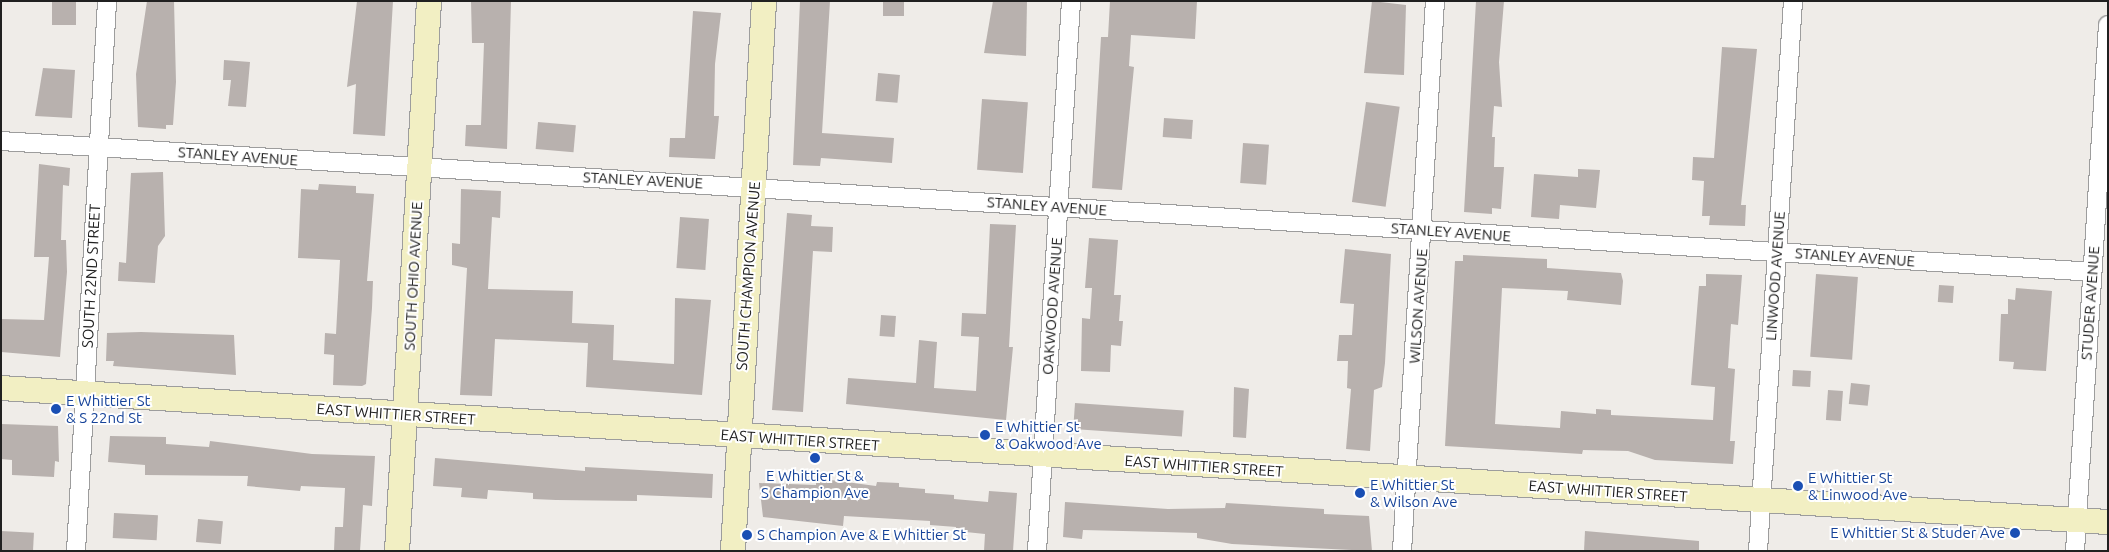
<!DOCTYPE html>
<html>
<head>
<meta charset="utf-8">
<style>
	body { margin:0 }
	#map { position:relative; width:2109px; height:552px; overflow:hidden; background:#efece8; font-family:Ubuntu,sans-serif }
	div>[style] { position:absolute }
	.building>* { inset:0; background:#b8b1ae; transform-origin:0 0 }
	.roads { filter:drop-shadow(1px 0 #9d9d9d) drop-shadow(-1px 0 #9d9d9d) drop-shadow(0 1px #9d9d9d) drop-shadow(0 -1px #9d9d9d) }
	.street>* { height:18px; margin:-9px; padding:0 9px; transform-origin:9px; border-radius:9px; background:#fff }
	.secondary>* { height:24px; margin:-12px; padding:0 12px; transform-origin:12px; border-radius:12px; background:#f2efc3 }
	.dots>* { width:14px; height:14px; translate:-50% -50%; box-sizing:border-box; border:2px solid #fff; border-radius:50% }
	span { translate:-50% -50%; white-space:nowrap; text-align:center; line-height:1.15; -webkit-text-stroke:4px #fff; paint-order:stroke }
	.street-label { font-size:15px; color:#202020 }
	.transit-label { font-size:15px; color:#164399 }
	.left { translate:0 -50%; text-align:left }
	.right { translate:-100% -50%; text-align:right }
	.frame { position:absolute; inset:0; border:2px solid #202020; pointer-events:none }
</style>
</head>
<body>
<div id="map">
	<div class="building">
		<div style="left:52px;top:1px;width:24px;height:24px"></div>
		<div style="clip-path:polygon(147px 1px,174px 1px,176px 82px,173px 125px,166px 125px,166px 129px,138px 127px,136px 74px)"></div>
		<div style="clip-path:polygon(357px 1px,393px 1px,385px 136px,353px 134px,356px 84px,347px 87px)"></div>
		<div style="clip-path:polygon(471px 1px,511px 1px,507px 149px,465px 146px,466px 125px,481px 125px,484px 43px,472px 43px)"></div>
		<div style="clip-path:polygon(800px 1px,830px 1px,822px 133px,894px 138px,892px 163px,821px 158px,820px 166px,793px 165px)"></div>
		<div style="left:883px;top:1px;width:21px;height:15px"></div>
		<div style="clip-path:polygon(993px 1px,1027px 1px,1026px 56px,984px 53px)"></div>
		<div style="clip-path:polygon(1110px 1px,1197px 1px,1195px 39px,1131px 35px,1129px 66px,1134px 67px,1122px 190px,1092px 188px,1101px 37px,1108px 37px)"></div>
		<div style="clip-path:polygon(1372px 1px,1406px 5px,1404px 75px,1364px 73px)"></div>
		<div style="clip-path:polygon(1476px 1px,1504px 1px,1499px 62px,1502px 107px,1494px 106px,1492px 137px,1495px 137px,1494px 167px,1504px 167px,1501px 209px,1492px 208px,1492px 214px,1464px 212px)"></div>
		<div style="clip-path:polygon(693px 11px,721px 13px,715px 64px,714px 116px,719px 116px,715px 159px,669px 157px,670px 138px,685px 138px)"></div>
		<div style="clip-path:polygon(1722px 47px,1757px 49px,1741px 205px,1746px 205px,1745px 226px,1709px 225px,1710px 216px,1702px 216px,1704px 181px,1692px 180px,1693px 157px,1714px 158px)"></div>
		<div style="clip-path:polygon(224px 60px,250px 62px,246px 107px,228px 106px,231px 80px,223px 80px)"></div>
		<div style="clip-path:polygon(43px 68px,75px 70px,72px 118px,35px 116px)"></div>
		<div style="left:878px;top:73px;width:22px;height:28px;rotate:5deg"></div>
		<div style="left:982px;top:99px;width:46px;height:71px;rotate:4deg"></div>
		<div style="left:1366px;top:102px;width:34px;height:101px;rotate:8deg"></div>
		<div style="left:1164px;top:118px;width:29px;height:19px;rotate:4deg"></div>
		<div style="left:538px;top:122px;width:38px;height:27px;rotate:5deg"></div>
		<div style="left:1243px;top:143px;width:26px;height:40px;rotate:4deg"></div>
		<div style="clip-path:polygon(39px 164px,70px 168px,69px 186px,63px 185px,61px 240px,66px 240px,67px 272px,60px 357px,1px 352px,1px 319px,44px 320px,49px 257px,34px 257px)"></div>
		<div style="clip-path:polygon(1578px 169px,1600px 170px,1596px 208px,1560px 205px,1559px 219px,1531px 217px,1534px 174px,1578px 177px)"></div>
		<div style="clip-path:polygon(163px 172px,165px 236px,158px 246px,155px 283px,118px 281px,119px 262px,126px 263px,131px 173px)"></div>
		<div style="clip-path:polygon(319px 184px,356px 186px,356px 193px,374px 194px,367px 281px,373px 281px,372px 308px,366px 384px,362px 386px,333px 385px,334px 355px,324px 354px,325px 333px,336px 334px,340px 260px,298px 258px,301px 189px,318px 190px)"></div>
		<div style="clip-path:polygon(461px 189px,501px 191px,500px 218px,492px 217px,488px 289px,573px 291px,572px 323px,614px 325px,613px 360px,674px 364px,675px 298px,711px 300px,702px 395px,586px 387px,588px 343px,495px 339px,492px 396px,460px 395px,467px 268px,452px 265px,452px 243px,460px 244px)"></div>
		<div style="clip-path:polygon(787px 213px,812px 215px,811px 226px,833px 227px,832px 252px,813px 251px,803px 412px,772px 410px)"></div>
		<div style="left:680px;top:217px;width:29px;height:51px;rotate:4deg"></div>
		<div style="clip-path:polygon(990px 224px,1016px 225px,1009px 347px,1013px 347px,1006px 420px,846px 404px,848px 378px,916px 383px,919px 340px,937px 342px,934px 388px,976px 391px,979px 337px,961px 336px,962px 313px,986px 314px)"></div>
		<div style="clip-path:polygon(1089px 238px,1118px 240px,1114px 295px,1121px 295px,1119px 321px,1123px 321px,1121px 346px,1111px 345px,1110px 372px,1081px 371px,1082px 318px,1090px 319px,1092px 288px,1085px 288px)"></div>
		<div style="clip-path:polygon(1345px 249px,1391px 254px,1385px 363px,1382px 387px,1374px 390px,1370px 451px,1346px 449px,1351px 389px,1347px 388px,1348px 361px,1337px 361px,1339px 335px,1352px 335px,1354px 304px,1340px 303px)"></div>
		<div style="clip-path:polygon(1463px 255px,1547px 259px,1547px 268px,1621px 273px,1623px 281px,1621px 305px,1567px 300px,1568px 291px,1502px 288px,1495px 424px,1560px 428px,1561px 411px,1596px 414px,1596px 409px,1611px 410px,1611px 415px,1713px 420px,1715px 387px,1691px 385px,1699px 286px,1706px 286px,1706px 274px,1742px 275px,1738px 325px,1731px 324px,1728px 368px,1735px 369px,1730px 441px,1735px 441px,1733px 464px,1655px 460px,1628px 451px,1583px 450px,1582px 454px,1445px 446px,1455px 261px,1463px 261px)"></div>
		<div style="left:1816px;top:274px;width:42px;height:83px;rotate:4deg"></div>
		<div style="left:1939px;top:285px;width:15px;height:17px;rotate:4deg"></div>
		<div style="clip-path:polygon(2016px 288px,2052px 291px,2046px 371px,2013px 369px,2014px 362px,1999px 361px,2001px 314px,2008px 314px,2008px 299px,2015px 300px)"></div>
		<div style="left:881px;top:315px;width:15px;height:21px;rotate:4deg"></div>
		<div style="clip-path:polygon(141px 332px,234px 335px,236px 375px,113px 366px,114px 361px,106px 361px,107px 333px)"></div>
		<div style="left:1793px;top:370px;width:18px;height:16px;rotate:3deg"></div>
		<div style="left:1851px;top:383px;width:19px;height:21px;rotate:6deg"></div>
		<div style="clip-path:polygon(1234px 387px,1249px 389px,1246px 438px,1233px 437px)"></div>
		<div style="left:1828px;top:390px;width:15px;height:30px;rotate:4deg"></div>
		<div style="left:1075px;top:403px;width:109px;height:26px;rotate:4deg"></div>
		<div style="clip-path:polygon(1px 424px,58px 426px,59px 462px,55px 461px,54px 477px,12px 475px,12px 460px,1px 459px)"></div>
		<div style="clip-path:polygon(110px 436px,166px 437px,166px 444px,209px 447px,210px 441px,312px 454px,375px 456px,372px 506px,363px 505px,360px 551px,334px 551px,335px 527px,343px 527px,345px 488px,301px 486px,300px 491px,247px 486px,248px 476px,145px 475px,145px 465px,108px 462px)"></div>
		<div style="clip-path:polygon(435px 458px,585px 471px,585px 467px,713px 474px,712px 498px,637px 495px,637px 501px,556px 500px,533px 499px,533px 493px,488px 490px,487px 499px,461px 497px,462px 488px,433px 486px)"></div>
		<div style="clip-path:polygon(816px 478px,876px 486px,877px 482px,899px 483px,899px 487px,925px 489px,925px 493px,954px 495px,954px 499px,988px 502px,989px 491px,1017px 493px,1013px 551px,984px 551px,985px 534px,956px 531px,956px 527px,930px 525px,930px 521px,844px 516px,843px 526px,763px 517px,759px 483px,816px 485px)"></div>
		<div style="clip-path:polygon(1065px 502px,1168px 509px,1225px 508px,1226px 503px,1324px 509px,1324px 514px,1369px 516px,1372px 551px,1232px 544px,1197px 538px,1197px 533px,1163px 532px,1083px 530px,1082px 539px,1063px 537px)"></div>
		<div style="left:114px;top:513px;width:44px;height:25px;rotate:3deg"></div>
		<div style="left:198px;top:519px;width:25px;height:23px;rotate:5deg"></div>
		<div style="left:1px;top:531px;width:33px;height:20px;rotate:3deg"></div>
		<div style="clip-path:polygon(1585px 531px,1699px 541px,1699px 551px,1584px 551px)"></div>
	</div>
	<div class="roads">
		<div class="street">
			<div style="left:1px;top:141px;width:2095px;rotate:3.58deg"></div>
			<div style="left:76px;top:551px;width:551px;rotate:-86.77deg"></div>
			<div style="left:1037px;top:551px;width:551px;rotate:-86.46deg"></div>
			<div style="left:1402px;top:551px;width:551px;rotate:-86.57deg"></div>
			<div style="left:1758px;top:551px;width:551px;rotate:-86.36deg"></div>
			<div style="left:2075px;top:551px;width:527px;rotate:-86.41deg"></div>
		</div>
		<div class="secondary">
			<div style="left:1px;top:388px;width:2111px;rotate:3.64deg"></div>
			<div style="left:397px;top:551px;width:551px;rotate:-86.67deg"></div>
			<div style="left:733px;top:551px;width:551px;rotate:-86.77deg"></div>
		</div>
	</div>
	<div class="dots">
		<div style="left:56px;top:409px;background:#1a4fb4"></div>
		<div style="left:985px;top:435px;background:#1a4fb4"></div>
		<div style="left:815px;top:458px;background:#1a4fb4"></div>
		<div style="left:1798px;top:486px;background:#1a4fb4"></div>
		<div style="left:1360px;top:493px;background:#1a4fb4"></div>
		<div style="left:2015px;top:533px;background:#1a4fb4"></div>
		<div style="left:747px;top:535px;background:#1a4fb4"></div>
	</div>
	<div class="street-label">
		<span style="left:238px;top:156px;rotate:4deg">STANLEY AVENUE</span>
		<span style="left:643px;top:180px;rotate:3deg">STANLEY AVENUE</span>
		<span style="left:1047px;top:206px;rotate:4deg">STANLEY AVENUE</span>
		<span style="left:1451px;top:232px;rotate:4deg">STANLEY AVENUE</span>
		<span style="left:1855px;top:257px;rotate:4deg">STANLEY AVENUE</span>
		<span style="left:91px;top:276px;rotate:-87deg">SOUTH 22ND STREET</span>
		<span style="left:413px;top:276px;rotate:-87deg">SOUTH OHIO AVENUE</span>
		<span style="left:748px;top:276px;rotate:-86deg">SOUTH CHAMPION AVENUE</span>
		<span style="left:1775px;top:276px;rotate:-86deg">LINWOOD AVENUE</span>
		<span style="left:2090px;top:303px;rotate:-86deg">STUDER AVENUE</span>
		<span style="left:1052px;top:306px;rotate:-86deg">OAKWOOD AVENUE</span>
		<span style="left:1418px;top:306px;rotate:-86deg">WILSON AVENUE</span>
		<span style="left:396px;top:414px;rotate:4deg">EAST WHITTIER STREET</span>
		<span style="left:800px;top:440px;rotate:4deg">EAST WHITTIER STREET</span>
		<span style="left:1204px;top:466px;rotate:4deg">EAST WHITTIER STREET</span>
		<span style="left:1608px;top:491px;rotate:4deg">EAST WHITTIER STREET</span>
	</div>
	<div class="transit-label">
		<span class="left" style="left:66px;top:409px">E Whittier St<br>&amp; S 22nd St</span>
		<span class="left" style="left:995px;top:435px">E Whittier St<br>&amp; Oakwood Ave</span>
		<span style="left:815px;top:484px">E Whittier St &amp;<br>S Champion Ave</span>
		<span class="left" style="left:1808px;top:486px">E Whittier St<br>&amp; Linwood Ave</span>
		<span class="left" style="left:1370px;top:493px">E Whittier St<br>&amp; Wilson Ave</span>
		<span class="right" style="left:2005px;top:533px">E Whittier St &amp; Studer Ave</span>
		<span class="left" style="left:757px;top:535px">S Champion Ave &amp; E Whittier St</span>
	</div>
	<div class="frame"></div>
</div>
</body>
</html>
